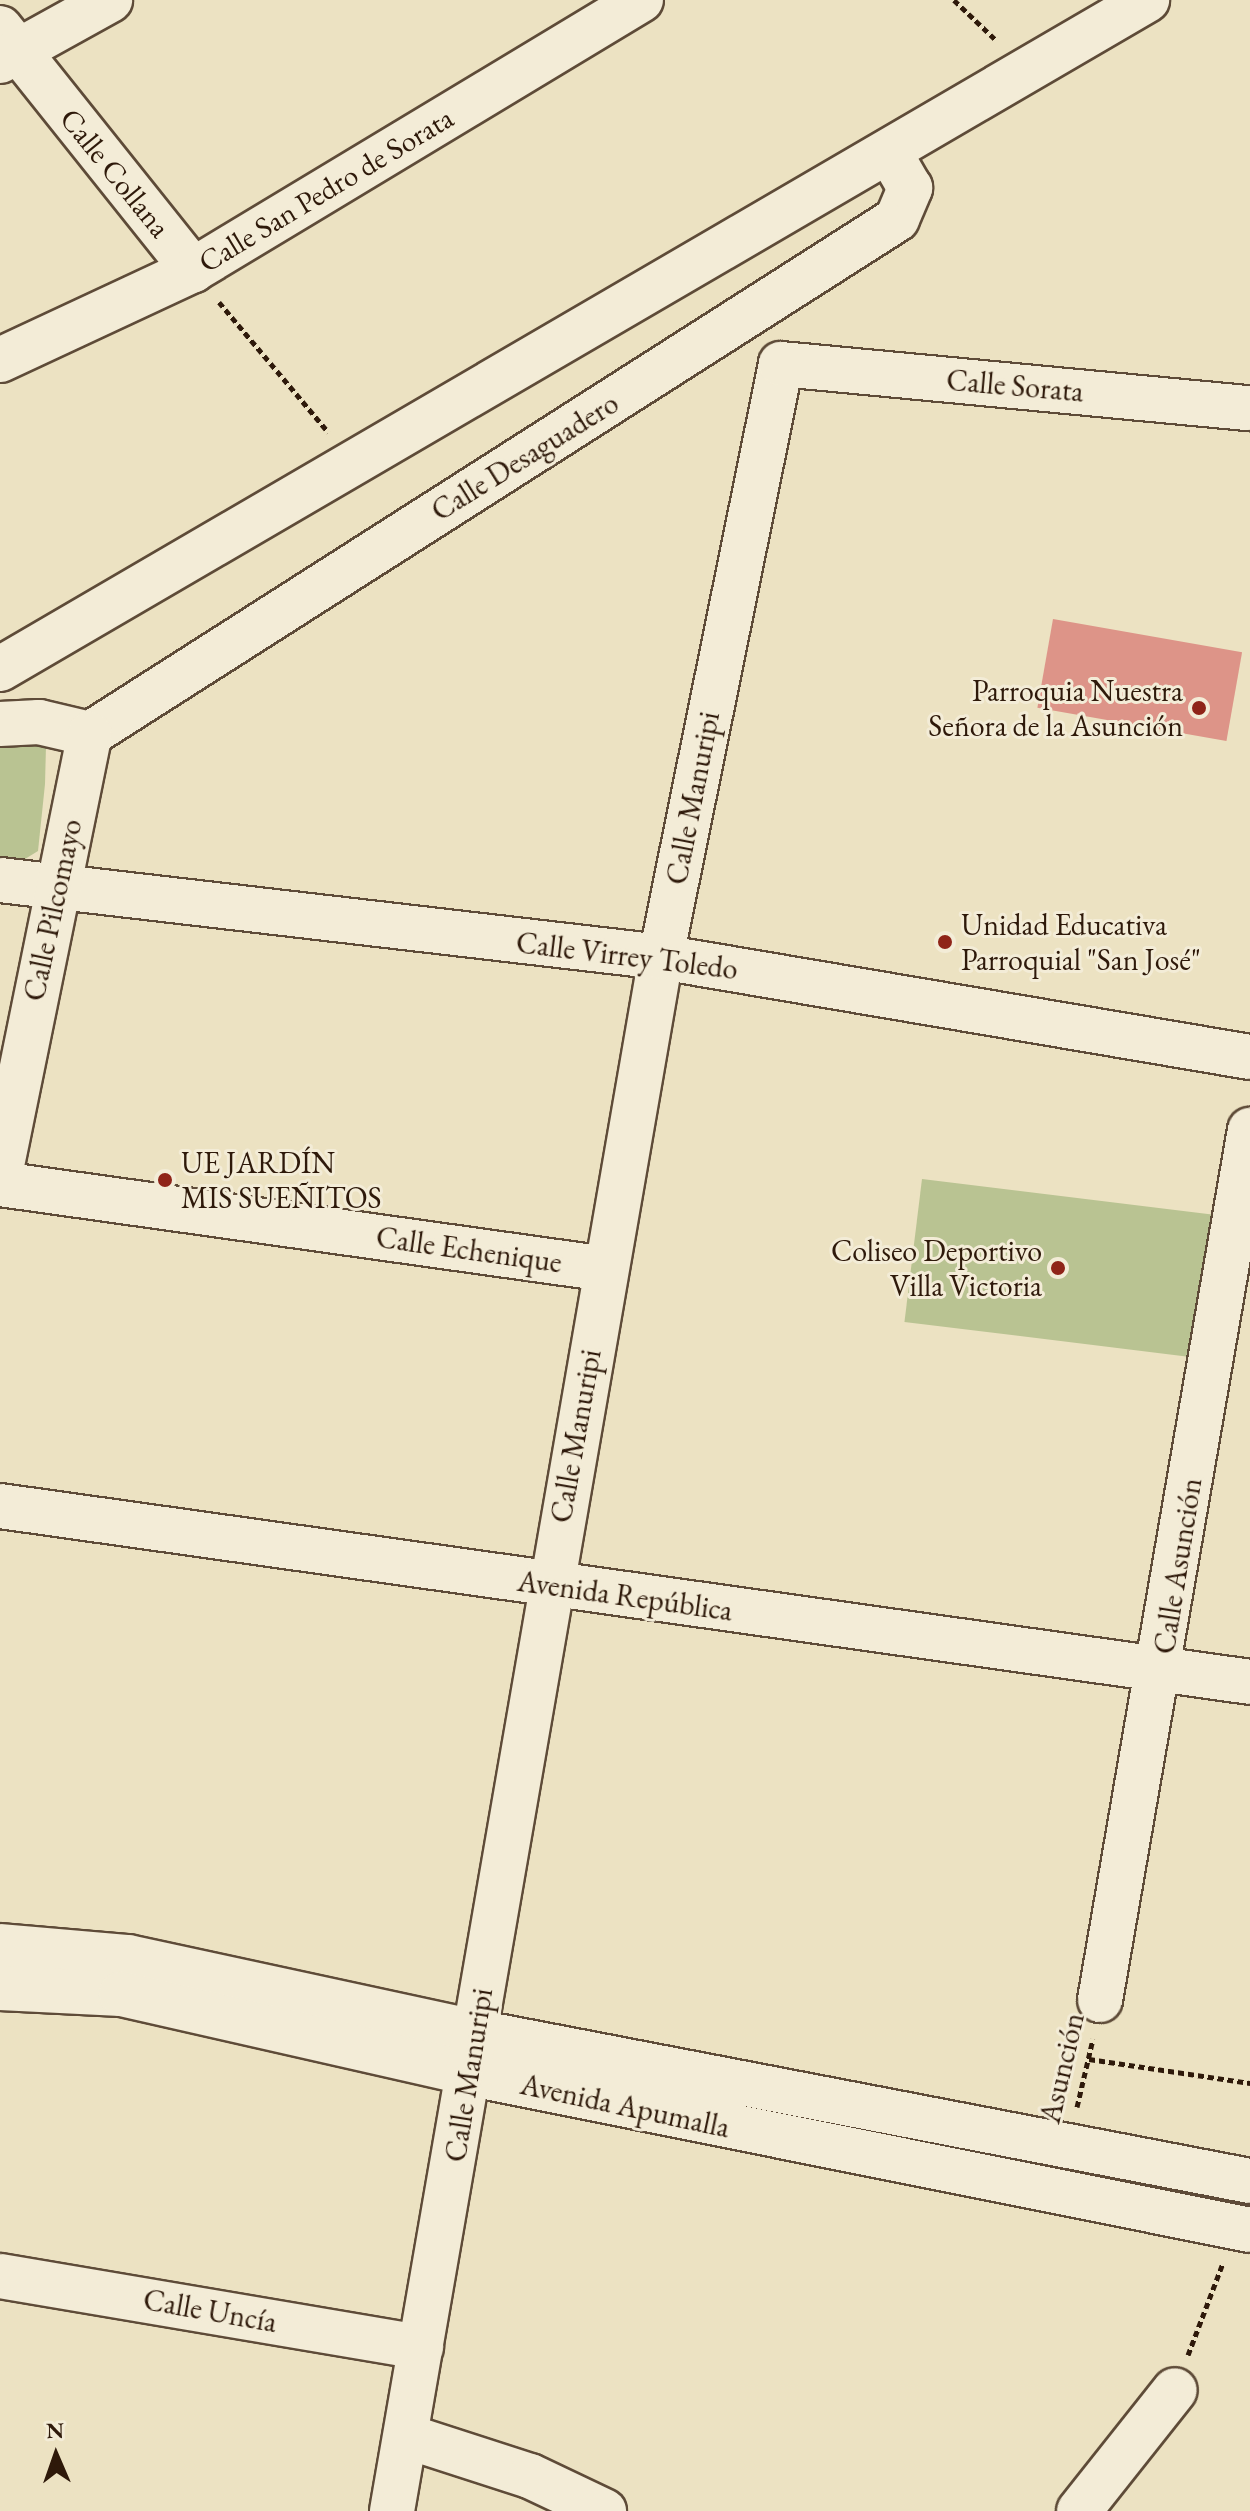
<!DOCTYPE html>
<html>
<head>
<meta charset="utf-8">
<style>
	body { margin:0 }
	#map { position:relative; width:1250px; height:2511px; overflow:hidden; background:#ece2c2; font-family:"EB Garamond",serif }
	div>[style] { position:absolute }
	.green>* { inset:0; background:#b9c392; transform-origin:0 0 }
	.building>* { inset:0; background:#dd9488; transform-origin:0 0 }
	.path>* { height:5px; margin-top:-2.5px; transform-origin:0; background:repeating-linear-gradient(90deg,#2e190a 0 6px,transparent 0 10px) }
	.roads { filter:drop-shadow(2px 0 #5e4b38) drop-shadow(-2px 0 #5e4b38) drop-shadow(0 2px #5e4b38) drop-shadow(0 -2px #5e4b38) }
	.minor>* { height:44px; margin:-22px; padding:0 22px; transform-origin:22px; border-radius:22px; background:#f3ecd7 }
	.dots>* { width:22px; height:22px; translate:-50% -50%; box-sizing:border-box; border:4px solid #f3ecd7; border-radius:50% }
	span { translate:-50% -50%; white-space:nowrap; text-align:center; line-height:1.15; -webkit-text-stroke:6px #f3ecd7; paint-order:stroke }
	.street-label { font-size:30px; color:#2e190a }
	.poi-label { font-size:30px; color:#2e190a }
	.right { translate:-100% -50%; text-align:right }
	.left { translate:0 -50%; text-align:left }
	.north { position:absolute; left:16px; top:2415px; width:80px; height:80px; -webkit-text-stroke:6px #f3ecd7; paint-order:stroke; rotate:358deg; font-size:22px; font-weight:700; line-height:32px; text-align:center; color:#2e190a }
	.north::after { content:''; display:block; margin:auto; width:28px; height:36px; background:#2e190a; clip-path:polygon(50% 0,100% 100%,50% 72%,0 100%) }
</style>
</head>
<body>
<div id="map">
	<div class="green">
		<div style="clip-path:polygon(26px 735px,46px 746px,45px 784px,38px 851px,12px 867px,0 864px,0 741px)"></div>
		<div style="left:922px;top:1179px;width:292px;height:144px;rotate:7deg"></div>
	</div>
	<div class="building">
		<div style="left:1053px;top:619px;width:192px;height:90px;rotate:10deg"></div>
	</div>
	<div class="path">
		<div style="left:954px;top:0;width:59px;rotate:43.6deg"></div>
		<div style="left:219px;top:302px;width:170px;rotate:50deg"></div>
		<div style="left:1089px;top:2059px;width:163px;rotate:8.5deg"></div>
		<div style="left:1077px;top:2107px;width:70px;rotate:-76.8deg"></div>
		<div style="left:1188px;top:2355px;width:98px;rotate:-69.2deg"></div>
	</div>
	<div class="roads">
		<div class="minor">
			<div style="left:0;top:28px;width:310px;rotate:51.4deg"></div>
			<div style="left:0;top:61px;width:126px;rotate:-29deg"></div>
			<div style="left:0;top:360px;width:213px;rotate:-25deg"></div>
			<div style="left:193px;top:270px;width:523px;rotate:-31.08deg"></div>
			<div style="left:0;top:669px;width:1328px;rotate:-30.25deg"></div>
			<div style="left:0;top:724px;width:39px;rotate:-3deg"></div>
			<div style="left:39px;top:722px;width:52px;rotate:13.2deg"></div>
			<div style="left:90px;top:734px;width:957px;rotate:-32.54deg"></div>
			<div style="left:897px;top:219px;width:34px;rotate:-67deg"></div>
			<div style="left:910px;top:188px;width:39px;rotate:-120deg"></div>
			<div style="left:0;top:880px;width:665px;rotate:6.64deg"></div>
			<div style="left:661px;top:957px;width:597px;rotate:9.64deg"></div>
			<div style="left:0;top:1175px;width:450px;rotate:-78.5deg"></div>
			<div style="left:0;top:1184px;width:612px;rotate:7.98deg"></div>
			<div style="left:0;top:1506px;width:1262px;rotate:8.01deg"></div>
			<div style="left:0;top:1946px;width:128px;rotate:4.9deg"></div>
			<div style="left:128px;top:1957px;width:356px;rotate:12.2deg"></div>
			<div style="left:476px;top:2032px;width:788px;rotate:10.9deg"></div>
			<div style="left:0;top:1988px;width:121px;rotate:2.8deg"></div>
			<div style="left:121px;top:1994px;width:360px;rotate:12.8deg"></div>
			<div style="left:472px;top:2074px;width:793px;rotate:11.34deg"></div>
			<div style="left:1100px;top:2000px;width:883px;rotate:-80.22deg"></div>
			<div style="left:0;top:2276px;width:427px;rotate:9.6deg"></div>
			<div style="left:406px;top:2436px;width:130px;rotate:17.9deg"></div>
			<div style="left:530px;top:2476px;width:82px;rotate:25.3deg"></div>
			<div style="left:392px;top:2511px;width:1577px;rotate:-80.18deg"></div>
			<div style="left:661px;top:957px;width:605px;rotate:-78.56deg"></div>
			<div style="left:781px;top:364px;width:471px;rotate:5.4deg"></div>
			<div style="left:1079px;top:2511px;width:154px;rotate:-51.6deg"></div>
		</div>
	</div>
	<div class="dots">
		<div style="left:1199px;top:708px;background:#8f2418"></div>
		<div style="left:945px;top:942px;background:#8f2418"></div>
		<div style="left:165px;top:1180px;background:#8f2418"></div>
		<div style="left:1058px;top:1268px;background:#8f2418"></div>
	</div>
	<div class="street-label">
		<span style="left:115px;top:173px;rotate:51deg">Calle Collana</span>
		<span style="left:326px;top:190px;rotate:-31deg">Calle San Pedro de Sorata</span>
		<span style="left:1015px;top:386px;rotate:5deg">Calle Sorata</span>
		<span style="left:525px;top:457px;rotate:-32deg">Calle Desaguadero</span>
		<span style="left:693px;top:798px;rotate:-79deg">Calle Manuripi</span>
		<span style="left:53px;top:910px;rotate:-78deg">Calle Pilcomayo</span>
		<span style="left:627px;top:956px;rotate:7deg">Calle Virrey Toledo</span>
		<span style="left:469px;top:1250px;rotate:8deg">Calle Echenique</span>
		<span style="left:576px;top:1436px;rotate:-80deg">Calle Manuripi</span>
		<span style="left:1178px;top:1566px;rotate:-81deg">Calle Asunción</span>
		<span style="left:625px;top:1596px;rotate:8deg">Avenida República</span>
		<span style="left:1062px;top:2068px;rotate:-77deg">Asunción</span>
		<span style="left:469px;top:2075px;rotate:-81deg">Calle Manuripi</span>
		<span style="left:625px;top:2106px;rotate:12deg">Avenida Apumalla</span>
		<span style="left:210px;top:2311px;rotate:10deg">Calle Uncía</span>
	</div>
	<div class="poi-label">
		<span class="right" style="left:1183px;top:708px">Parroquia Nuestra<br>Señora de la Asunción</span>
		<span class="left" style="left:961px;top:942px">Unidad Educativa<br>Parroquial "San José"</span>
		<span class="left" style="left:181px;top:1180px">UE JARDÍN<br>MIS SUEÑITOS</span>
		<span class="right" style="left:1042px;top:1268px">Coliseo Deportivo<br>Villa Victoria</span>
	</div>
	<div class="north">N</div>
</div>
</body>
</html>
